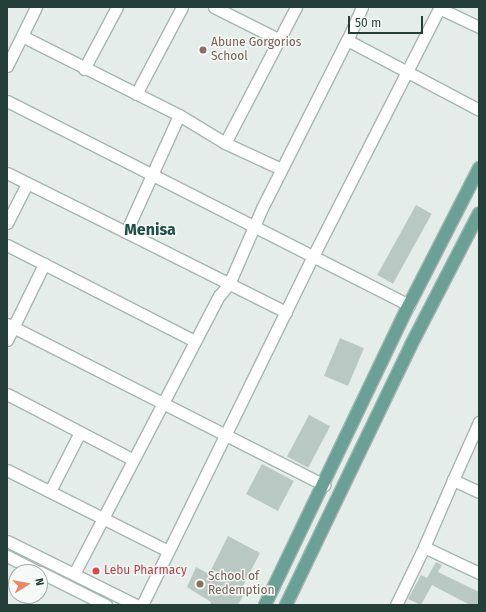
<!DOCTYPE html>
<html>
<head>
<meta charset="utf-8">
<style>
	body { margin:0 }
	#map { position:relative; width:486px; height:612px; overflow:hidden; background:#e4ede9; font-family:"Fira Sans",sans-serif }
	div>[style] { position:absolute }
	.building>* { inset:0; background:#b9c8c2; transform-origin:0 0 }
	.roads { filter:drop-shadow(1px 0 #a7b5b0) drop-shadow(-1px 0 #a7b5b0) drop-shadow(0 1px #a7b5b0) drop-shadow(0 -1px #a7b5b0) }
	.minor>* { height:11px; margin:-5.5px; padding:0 5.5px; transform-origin:5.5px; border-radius:5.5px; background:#fff }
	.primary>* { height:12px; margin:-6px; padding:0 6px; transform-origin:6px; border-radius:6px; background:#6aa194 }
	.dots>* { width:11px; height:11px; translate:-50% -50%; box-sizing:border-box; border:2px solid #f5f9f7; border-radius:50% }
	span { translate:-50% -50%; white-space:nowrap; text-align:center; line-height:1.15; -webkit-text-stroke:3px #f5f9f7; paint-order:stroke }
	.education-label { font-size:12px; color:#785e54 }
	.left { translate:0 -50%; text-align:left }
	.health-label { font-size:12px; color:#be3a42 }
	.district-label { font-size:16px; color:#205045; font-weight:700 }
	.frame { position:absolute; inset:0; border:8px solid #243e38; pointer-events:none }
	.north { position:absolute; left:8px; top:564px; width:40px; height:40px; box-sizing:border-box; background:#f5f9f7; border:1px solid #a1aeab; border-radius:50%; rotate:79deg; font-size:11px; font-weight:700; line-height:16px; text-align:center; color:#243e38 }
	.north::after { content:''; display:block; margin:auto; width:14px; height:18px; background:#ed8762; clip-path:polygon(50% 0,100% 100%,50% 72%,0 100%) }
	.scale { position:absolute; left:348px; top:16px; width:75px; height:18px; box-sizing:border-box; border:2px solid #243e38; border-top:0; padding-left:5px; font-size:12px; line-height:14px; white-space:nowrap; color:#243e38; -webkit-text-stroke:3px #f5f9f7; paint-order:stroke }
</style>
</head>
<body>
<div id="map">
	<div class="building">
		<div style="left:416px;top:205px;width:18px;height:80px;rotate:29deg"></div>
		<div style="left:340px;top:338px;width:26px;height:41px;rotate:23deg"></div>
		<div style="left:309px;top:415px;width:24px;height:47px;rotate:28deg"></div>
		<div style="left:262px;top:464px;width:36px;height:34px;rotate:28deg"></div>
		<div style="clip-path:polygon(228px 536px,260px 553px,241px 590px,245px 592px,238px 605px,210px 605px,211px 602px,187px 587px,196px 567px,209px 574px)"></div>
		<div style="clip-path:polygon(436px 562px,442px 565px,438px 572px,479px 592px,479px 605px,470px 605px,432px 585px,421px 605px,408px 599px,421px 575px,427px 578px)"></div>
	</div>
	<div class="roads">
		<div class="minor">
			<div style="left:214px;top:7px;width:72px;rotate:26.6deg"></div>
			<div style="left:362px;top:7px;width:36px;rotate:114deg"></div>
			<div style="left:347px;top:40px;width:149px;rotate:27.9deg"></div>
			<div style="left:439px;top:8px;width:44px;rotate:25.4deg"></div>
			<div style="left:22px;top:36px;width:176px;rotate:26.7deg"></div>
			<div style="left:179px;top:115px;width:54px;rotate:31.3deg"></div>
			<div style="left:225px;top:143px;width:62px;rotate:24.9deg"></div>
			<div style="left:7px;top:66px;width:66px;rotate:-63.8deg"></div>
			<div style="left:84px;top:69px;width:70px;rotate:-62deg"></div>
			<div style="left:136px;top:94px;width:98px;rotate:-62.1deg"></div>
			<div style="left:7px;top:101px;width:451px;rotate:26.9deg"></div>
			<div style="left:225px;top:143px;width:153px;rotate:-62.4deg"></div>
			<div style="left:7px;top:173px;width:133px;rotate:26.4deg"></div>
			<div style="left:126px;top:232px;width:128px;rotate:-65.6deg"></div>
			<div style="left:7px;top:223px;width:44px;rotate:-62.9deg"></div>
			<div style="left:126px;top:232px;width:179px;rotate:26.6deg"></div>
			<div style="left:7px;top:245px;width:211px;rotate:27.1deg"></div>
			<div style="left:7px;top:324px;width:356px;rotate:26.9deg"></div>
			<div style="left:7px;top:340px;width:85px;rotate:-64deg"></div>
			<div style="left:7px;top:394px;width:141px;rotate:27.5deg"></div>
			<div style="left:7px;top:470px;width:180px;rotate:26.7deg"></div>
			<div style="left:453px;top:480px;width:64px;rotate:-65.9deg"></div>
			<div style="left:50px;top:491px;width:66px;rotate:-63deg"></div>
			<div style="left:479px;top:492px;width:29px;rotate:-155deg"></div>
			<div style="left:453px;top:480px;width:73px;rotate:113.4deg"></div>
			<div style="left:424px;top:547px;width:61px;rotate:25.3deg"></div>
			<div style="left:7px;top:541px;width:144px;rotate:26.4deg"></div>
			<div style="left:7px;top:556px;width:36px;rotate:27deg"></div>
			<div style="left:40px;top:572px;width:74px;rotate:26.6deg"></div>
			<div style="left:74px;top:574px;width:314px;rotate:-62.5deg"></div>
			<div style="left:219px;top:296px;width:16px;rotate:-50deg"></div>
			<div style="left:229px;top:284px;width:83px;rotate:-66.5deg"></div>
			<div style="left:262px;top:208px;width:188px;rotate:-63.2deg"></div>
			<div style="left:142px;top:605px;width:389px;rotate:-63.9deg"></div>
			<div style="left:313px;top:256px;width:280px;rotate:-63deg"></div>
			<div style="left:396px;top:605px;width:64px;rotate:-64.2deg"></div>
		</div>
		<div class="primary">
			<div style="left:265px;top:605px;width:333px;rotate:-64.4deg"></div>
			<div style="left:409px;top:305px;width:154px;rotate:-62.9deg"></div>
			<div style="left:286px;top:605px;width:288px;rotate:-64.3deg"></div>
			<div style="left:411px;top:345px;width:148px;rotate:-62.7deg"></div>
		</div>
	</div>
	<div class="dots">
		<div style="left:203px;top:50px;background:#8d6e63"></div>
		<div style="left:96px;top:571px;background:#e0444e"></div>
		<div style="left:200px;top:584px;background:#8d6e63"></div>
	</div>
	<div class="education-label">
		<span class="left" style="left:211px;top:50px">Abune Gorgorios<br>School</span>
		<span class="left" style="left:208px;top:584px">School of<br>Redemption</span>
	</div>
	<div class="health-label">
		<span class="left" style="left:104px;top:571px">Lebu Pharmacy</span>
	</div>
	<div class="district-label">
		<span style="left:150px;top:230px">Menisa</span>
	</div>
	<div class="frame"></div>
	<div class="north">N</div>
	<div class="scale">50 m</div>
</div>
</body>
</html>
